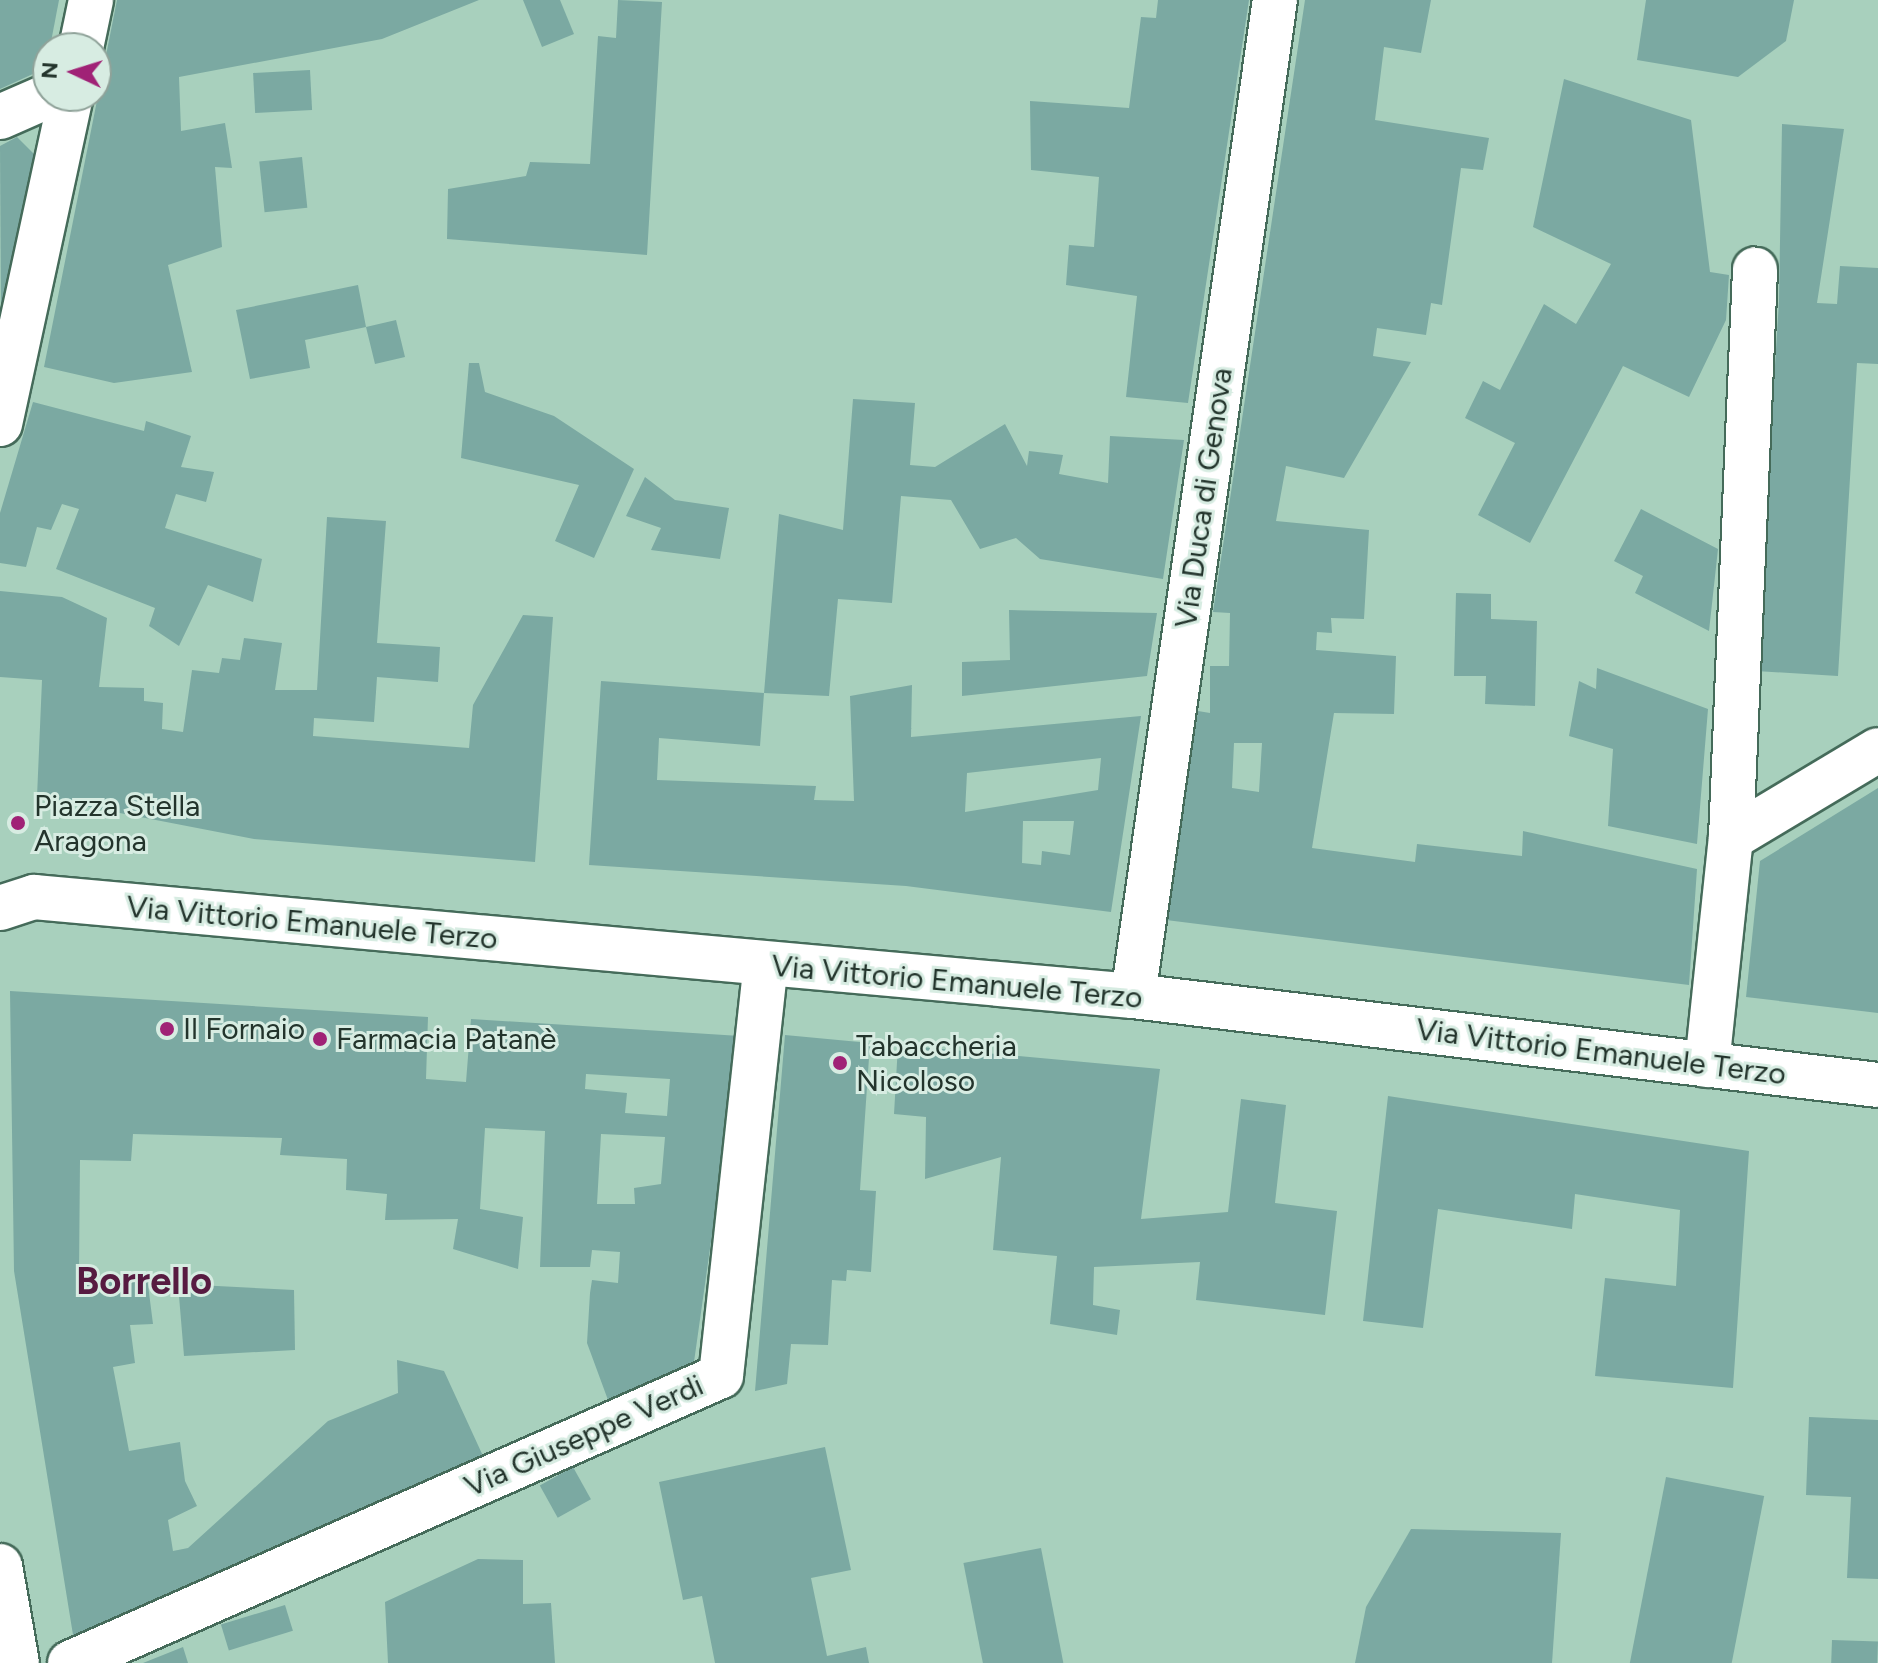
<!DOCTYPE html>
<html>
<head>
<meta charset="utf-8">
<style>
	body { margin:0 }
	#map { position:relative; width:1878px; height:1663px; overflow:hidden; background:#a8d0bd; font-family:Figtree,sans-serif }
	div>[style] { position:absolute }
	.building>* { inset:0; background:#7ba9a2; transform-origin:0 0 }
	.roads { filter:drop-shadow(2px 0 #456b5a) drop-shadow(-2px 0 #456b5a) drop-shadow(0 2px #456b5a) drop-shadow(0 -2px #456b5a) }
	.minor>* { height:44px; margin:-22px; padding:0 22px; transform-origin:22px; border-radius:22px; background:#fff }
	.tertiary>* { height:44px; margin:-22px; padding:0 22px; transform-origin:22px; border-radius:22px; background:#fff }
	.dots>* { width:22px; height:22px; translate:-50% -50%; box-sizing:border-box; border:4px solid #d7ece2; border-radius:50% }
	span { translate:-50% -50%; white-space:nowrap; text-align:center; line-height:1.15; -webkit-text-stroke:6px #d7ece2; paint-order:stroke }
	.street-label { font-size:30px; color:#23342c }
	.poi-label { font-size:30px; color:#23342c }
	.left { translate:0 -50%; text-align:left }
	.district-label { font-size:38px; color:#571b41; font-weight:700 }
	.north { position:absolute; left:32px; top:32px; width:80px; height:80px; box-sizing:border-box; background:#d7ece2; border:2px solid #8fa299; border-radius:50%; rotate:274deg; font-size:22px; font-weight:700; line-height:32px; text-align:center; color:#23342c }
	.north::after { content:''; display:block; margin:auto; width:28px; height:36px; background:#a02276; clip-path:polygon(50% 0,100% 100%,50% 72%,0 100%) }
</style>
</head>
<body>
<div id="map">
	<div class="building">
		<div style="clip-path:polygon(0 0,59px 0,46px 68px,0 89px)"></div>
		<div style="clip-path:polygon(117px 0,479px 0,382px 39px,179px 77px,181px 131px,225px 123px,232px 168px,215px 167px,222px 247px,168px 265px,192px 372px,114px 383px,44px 367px)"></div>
		<div style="clip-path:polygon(523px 0,560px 0,574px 34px,542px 47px)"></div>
		<div style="clip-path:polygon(618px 0,662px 2px,647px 255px,447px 239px,448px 189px,526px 176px,530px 162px,590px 164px,598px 36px,616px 38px)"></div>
		<div style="clip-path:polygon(1158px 0,1249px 0,1188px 403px,1126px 397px,1137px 296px,1066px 285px,1069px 245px,1094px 247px,1099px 177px,1031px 170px,1030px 101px,1129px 108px,1141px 17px,1156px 18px)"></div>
		<div style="clip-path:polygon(evenodd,1305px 0,1431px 0,1421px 53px,1384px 47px,1375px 120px,1489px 138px,1483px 170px,1461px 168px,1442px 305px,1431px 303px,1426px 335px,1377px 328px,1373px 356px,1411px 362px,1344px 478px,1286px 466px,1276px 521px,1369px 530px,1364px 619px,1331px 618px,1332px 633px,1317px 632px,1316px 650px,1396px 656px,1394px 714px,1334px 713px,1312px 848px,1415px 862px,1417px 844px,1522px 856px,1523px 831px,1697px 869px,1689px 985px,1166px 920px,1198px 711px,1210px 713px,1210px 666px,1229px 666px,1230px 613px,1213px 612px,1305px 0,1234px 743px,1262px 743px,1259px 792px,1232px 788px,1234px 743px)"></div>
		<div style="clip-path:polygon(1646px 0,1794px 0,1786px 41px,1738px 77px,1637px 60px)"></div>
		<div style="left:310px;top:70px;width:40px;height:57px;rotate:87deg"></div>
		<div style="clip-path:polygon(1564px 79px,1691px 120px,1710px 272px,1729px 275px,1726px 320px,1689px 397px,1623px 366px,1530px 543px,1478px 515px,1515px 443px,1465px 418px,1483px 381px,1500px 390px,1544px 304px,1576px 324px,1611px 264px,1533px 227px)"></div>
		<div style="clip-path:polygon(1782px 124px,1844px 129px,1817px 303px,1837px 304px,1840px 266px,1878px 268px,1878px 364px,1857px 363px,1838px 676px,1756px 671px,1779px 301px)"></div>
		<div style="clip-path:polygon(17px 137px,35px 155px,1px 315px,0 146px)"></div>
		<div style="left:302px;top:157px;width:51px;height:43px;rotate:84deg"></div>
		<div style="clip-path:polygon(358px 285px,366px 327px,396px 320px,405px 357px,375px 364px,366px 327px,305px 340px,310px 368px,250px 379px,236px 310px)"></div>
		<div style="clip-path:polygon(469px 363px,479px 363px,485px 392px,554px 416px,634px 469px,594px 558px,555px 541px,579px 485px,461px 458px)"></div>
		<div style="clip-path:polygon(853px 399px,915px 403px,910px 465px,935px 467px,1005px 424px,1027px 466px,1029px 451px,1063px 455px,1059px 474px,1108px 483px,1110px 436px,1184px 440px,1163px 579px,1040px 559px,1016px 538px,980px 549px,951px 500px,901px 496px,892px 603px,838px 599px,829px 696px,764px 693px,779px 514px,843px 530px)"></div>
		<div style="clip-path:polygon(33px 402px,144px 431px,146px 421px,191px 436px,181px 467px,214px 472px,206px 502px,176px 494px,165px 528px,262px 559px,253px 602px,208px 585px,179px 646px,149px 626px,155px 608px,56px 569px,79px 509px,62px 504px,51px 530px,37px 527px,26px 567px,0 563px,0 513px)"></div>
		<div style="clip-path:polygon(645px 477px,675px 500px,729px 508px,720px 559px,651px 550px,661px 528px,626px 516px)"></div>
		<div style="clip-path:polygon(1641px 509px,1718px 549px,1709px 631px,1635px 593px,1643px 576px,1614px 561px)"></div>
		<div style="clip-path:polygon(327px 517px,386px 521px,377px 643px,440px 647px,438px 682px,377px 677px,374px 722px,314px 718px,313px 736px,469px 748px,473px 705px,523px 615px,553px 617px,535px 862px,254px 839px,37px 797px,42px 680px,0 677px,0 591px,62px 597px,107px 618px,99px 687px,144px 688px,144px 701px,163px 703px,162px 729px,183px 732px,192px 670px,219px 673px,222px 658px,240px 660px,244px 638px,282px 643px,275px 690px,317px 690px)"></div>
		<div style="clip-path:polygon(1456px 593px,1491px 594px,1491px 619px,1537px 621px,1535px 706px,1485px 704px,1486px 676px,1454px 676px)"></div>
		<div style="clip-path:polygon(1009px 610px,1157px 613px,1147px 676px,962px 696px,962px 662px,1010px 660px)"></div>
		<div style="clip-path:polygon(1597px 668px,1708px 709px,1697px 844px,1608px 826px,1613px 749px,1569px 736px,1579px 681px,1596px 689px)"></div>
		<div style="clip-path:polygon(evenodd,601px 681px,764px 693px,760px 746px,659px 738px,657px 780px,816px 786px,814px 800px,854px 801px,850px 696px,912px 685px,911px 737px,1141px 716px,1111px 912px,906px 886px,589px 865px,601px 681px,1101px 758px,1098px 790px,965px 812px,967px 773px,1101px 758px,601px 681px,1023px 821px,1074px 821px,1070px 855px,1042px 851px,1041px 865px,1022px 863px,1023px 821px)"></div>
		<div style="clip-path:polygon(1878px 788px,1878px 1013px,1746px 997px,1760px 861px)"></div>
		<div style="clip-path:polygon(evenodd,10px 991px,428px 1017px,426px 1079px,466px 1082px,471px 1019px,740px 1036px,694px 1362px,608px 1400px,587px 1343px,590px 1293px,592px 1280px,618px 1283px,620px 1252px,592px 1250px,590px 1267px,540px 1267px,545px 1131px,485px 1128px,480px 1209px,523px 1217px,518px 1269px,453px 1249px,458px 1219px,385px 1220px,387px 1194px,346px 1190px,347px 1159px,280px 1155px,282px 1138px,133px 1134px,131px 1161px,80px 1160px,79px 1274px,147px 1277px,153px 1324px,130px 1325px,135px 1363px,113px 1367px,129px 1451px,180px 1442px,185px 1481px,197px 1506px,168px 1520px,173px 1551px,188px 1548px,328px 1421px,398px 1393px,397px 1360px,444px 1371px,483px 1456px,74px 1641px,14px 1271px,10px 991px,586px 1074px,670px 1079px,667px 1116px,625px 1113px,627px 1093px,585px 1089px,586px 1074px,10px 991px,601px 1134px,665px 1137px,661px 1184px,634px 1188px,635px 1204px,597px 1204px,601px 1134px)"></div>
		<div style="clip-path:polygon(785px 1035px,870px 1043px,860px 1190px,876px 1191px,871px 1272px,847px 1270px,846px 1281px,832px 1280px,828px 1345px,791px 1344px,787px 1384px,755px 1391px)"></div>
		<div style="clip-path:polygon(898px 1045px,1160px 1069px,1141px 1219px,1228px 1212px,1241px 1099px,1286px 1105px,1275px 1203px,1337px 1211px,1325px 1315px,1196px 1300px,1200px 1262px,1094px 1267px,1093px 1305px,1120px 1310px,1117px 1335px,1050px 1324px,1057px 1256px,993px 1250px,1001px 1157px,925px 1179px,926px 1117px,894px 1114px)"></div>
		<div style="clip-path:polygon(1388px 1096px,1749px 1151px,1733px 1388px,1595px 1376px,1605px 1278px,1676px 1286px,1680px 1210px,1575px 1194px,1572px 1229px,1438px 1209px,1423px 1328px,1363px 1321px)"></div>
		<div style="clip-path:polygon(178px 1284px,294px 1290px,295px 1350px,184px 1356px)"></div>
		<div style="clip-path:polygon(1809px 1417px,1878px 1420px,1878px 1579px,1847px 1578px,1851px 1497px,1806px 1495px)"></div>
		<div style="clip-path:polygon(825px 1447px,851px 1570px,811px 1578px,827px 1656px,866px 1647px,869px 1663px,715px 1663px,702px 1596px,683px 1600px,659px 1482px)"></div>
		<div style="left:573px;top:1467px;width:37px;height:38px;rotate:61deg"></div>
		<div style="left:1666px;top:1477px;width:100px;height:190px;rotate:11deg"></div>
		<div style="clip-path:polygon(1411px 1529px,1561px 1533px,1552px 1663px,1355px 1663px,1366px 1607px)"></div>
		<div style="left:1041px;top:1548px;width:117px;height:79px;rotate:79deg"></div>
		<div style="clip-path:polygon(478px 1559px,523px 1560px,523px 1604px,551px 1603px,555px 1663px,388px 1663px,385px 1602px)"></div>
		<div style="left:285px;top:1605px;width:27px;height:67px;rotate:73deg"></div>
		<div style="left:1832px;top:1640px;width:46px;height:23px;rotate:2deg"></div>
		<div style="clip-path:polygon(183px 1647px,188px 1663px,143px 1663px)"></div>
	</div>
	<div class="roads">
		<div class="minor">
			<div style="left:81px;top:48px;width:49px;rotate:-78.2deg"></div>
			<div style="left:0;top:117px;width:52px;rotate:-23.6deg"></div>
			<div style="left:0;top:424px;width:336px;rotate:-77.8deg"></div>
			<div style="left:1731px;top:838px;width:569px;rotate:-87.58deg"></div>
			<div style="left:1133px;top:996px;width:1006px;rotate:-81.89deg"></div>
			<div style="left:1707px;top:1065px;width:228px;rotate:-84deg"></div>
			<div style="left:1731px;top:838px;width:171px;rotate:-30.9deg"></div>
			<div style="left:70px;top:1663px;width:711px;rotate:-23.79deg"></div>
			<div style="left:721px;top:1376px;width:413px;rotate:-83.8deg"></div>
		</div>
		<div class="tertiary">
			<div style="left:0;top:908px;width:36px;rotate:-18deg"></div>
			<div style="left:34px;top:897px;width:1103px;rotate:5.15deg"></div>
			<div style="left:1133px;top:996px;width:750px;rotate:6.81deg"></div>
			<div style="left:0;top:1566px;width:98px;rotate:80.1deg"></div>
		</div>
	</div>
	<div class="dots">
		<div style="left:18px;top:823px;background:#a02276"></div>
		<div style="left:167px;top:1029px;background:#a02276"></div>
		<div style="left:320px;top:1039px;background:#a02276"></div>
		<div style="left:840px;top:1063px;background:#a02276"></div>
	</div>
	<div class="street-label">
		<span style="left:1204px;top:498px;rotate:-82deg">Via Duca di Genova</span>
		<span style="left:312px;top:923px;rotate:5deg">Via Vittorio Emanuele Terzo</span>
		<span style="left:957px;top:982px;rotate:5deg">Via Vittorio Emanuele Terzo</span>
		<span style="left:1601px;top:1052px;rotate:7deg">Via Vittorio Emanuele Terzo</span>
		<span style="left:584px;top:1436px;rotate:-24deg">Via Giuseppe Verdi</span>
	</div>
	<div class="poi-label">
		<span class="left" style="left:34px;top:823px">Piazza Stella<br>Aragona</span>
		<span class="left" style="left:183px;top:1029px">Il Fornaio</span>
		<span class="left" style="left:336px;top:1039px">Farmacia Patanè</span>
		<span class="left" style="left:856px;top:1063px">Tabaccheria<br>Nicoloso</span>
	</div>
	<div class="district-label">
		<span style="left:144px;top:1282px">Borrello</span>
	</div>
	<div class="north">N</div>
</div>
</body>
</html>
